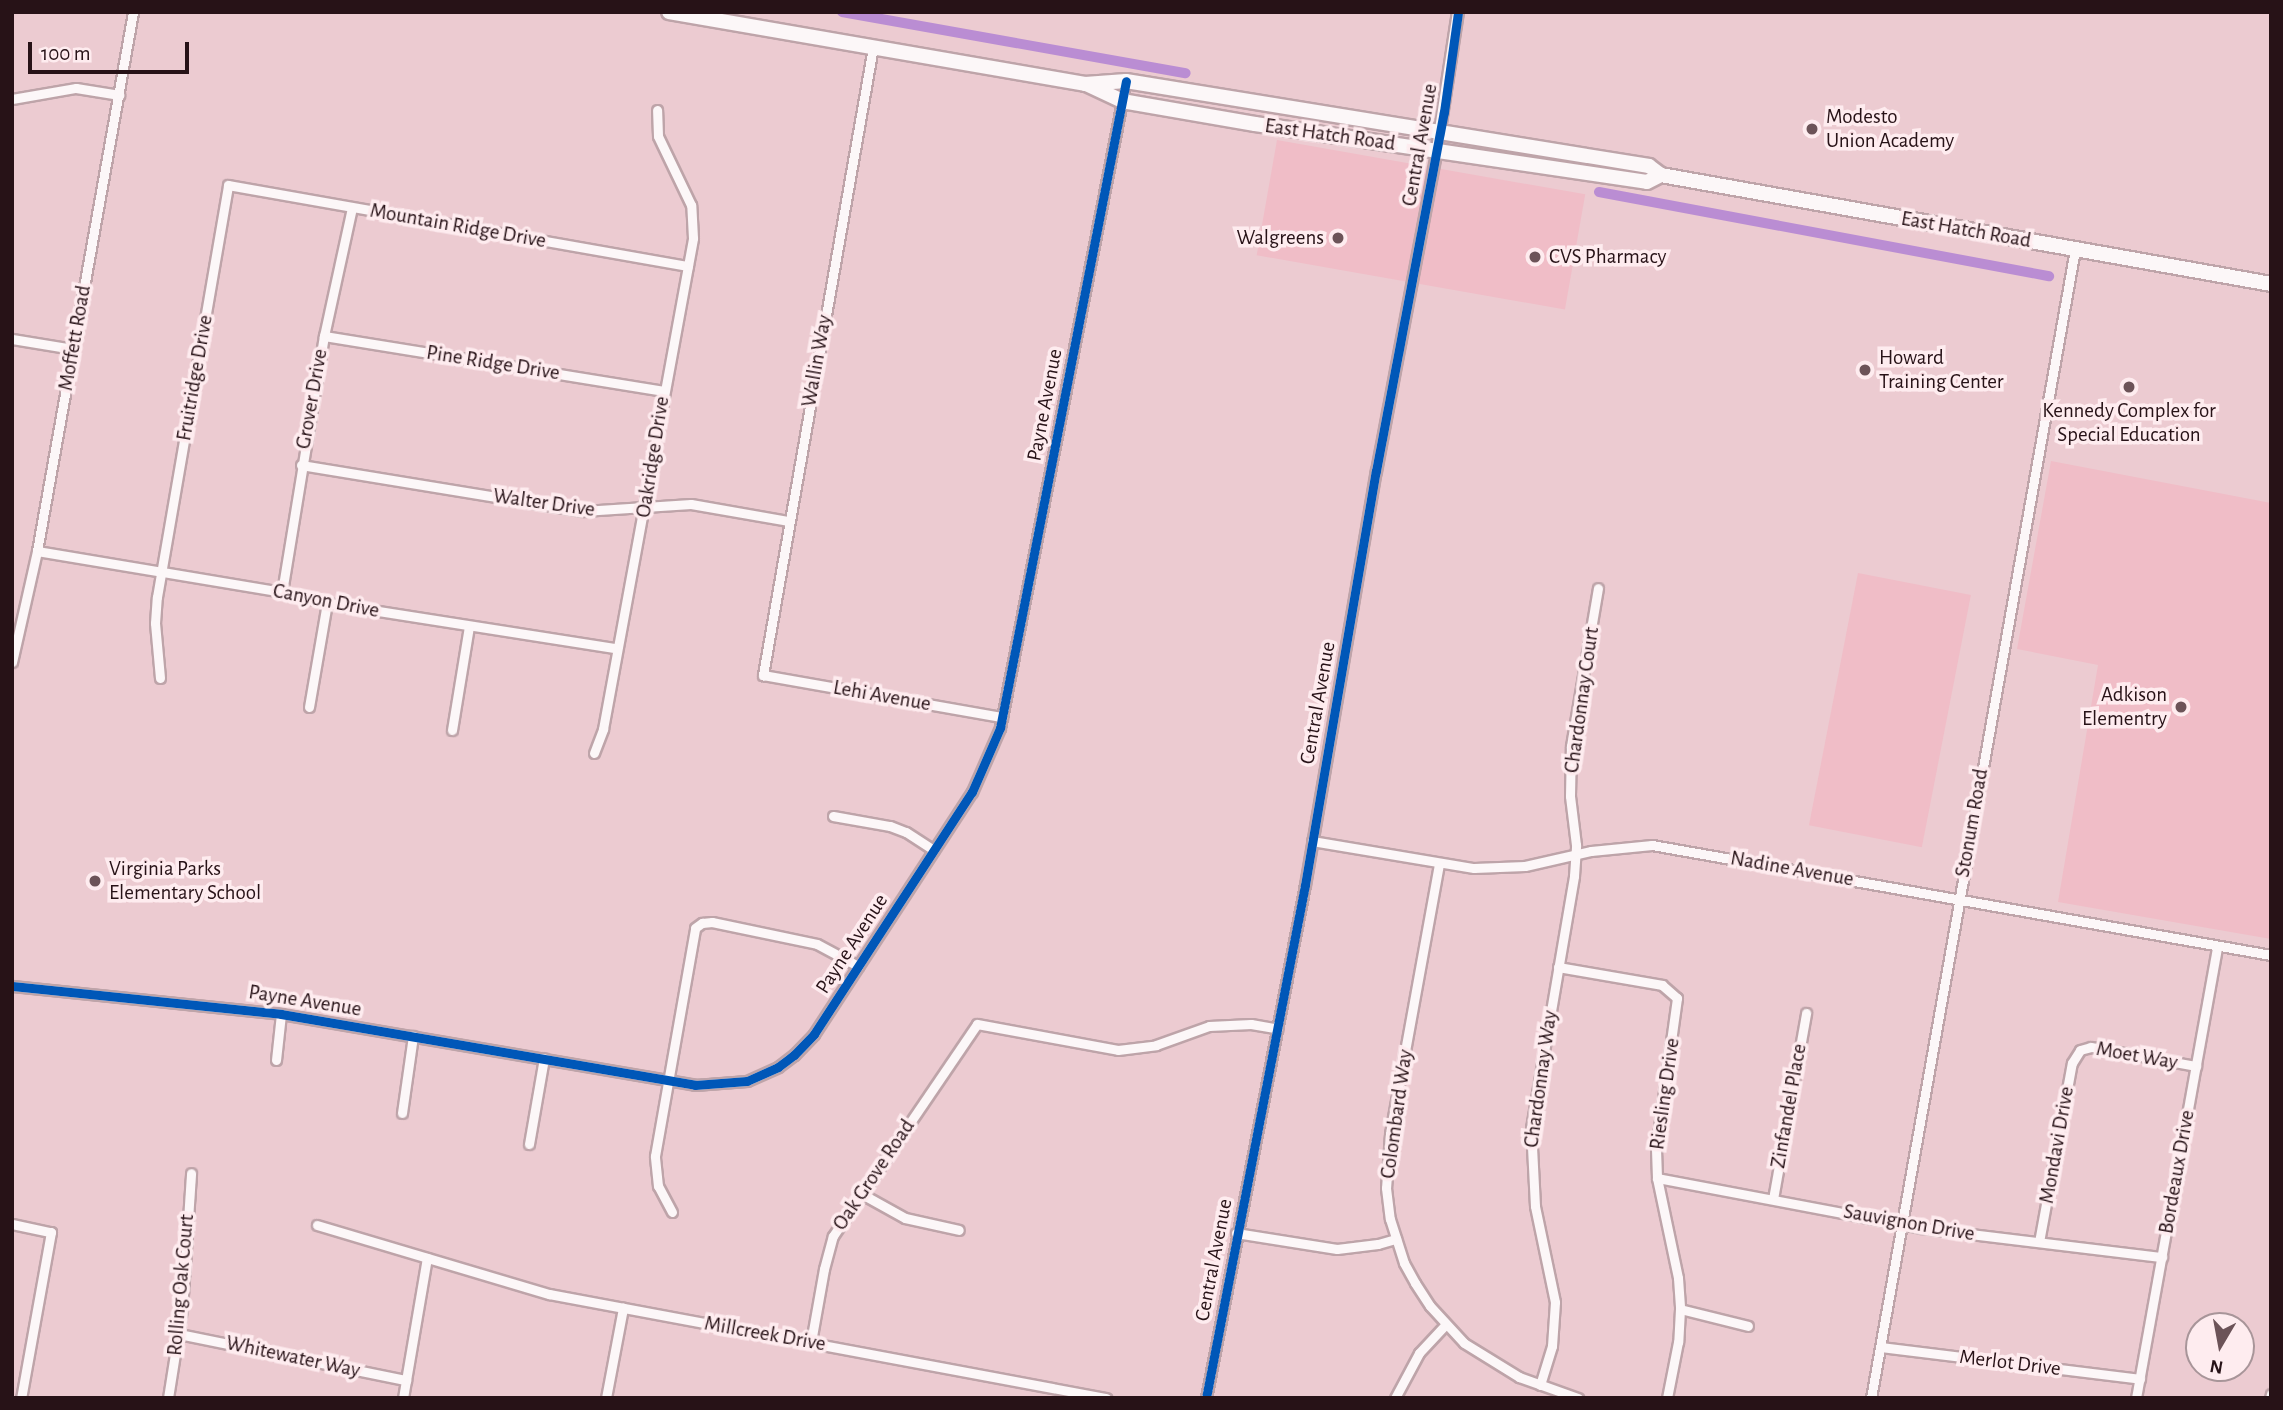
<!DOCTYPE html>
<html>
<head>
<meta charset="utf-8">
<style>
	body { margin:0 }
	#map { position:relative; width:2283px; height:1410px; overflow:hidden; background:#eccbd1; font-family:"Alegreya Sans",sans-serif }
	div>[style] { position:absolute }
	.built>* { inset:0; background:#f0bdc7; transform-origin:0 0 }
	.canal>* { height:10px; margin:-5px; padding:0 5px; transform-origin:5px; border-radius:5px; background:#ba8dd3 }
	.roads { filter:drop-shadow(2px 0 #bea4a9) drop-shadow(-2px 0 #bea4a9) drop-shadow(0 2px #bea4a9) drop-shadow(0 -2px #bea4a9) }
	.minor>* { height:9px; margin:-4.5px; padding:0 4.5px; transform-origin:4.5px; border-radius:4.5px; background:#fcf7f8 }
	.tertiary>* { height:10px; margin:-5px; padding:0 5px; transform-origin:5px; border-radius:5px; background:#fcf7f8 }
	.primary>* { height:14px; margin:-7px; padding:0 7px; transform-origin:7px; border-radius:7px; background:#fcf7f8 }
	.cycleway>* { height:9px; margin:-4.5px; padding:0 4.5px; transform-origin:4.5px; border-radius:4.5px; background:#0057b8 }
	.dots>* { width:19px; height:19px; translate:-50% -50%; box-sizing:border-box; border:4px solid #feecef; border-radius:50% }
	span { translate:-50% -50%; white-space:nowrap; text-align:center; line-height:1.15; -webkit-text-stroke:7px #feecef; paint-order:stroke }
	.poi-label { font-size:21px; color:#271217 }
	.left { translate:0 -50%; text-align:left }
	.right { translate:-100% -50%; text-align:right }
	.street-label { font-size:21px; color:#271217 }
	.frame { position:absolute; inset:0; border:14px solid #271217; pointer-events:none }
	.north { position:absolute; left:2185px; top:1312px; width:70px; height:70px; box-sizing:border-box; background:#feecef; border:2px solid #a89599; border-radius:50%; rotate:190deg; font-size:19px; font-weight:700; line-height:28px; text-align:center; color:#271217 }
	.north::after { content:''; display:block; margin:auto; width:24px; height:32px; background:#6c5358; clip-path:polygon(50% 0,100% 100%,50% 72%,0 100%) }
	.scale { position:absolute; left:28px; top:42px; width:161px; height:32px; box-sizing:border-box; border:4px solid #271217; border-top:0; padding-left:9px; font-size:21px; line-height:24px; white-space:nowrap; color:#271217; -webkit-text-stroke:5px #feecef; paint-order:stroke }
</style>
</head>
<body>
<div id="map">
	<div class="built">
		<div style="left:1277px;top:140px;width:313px;height:117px;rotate:10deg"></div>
		<div style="clip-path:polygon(2051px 461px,2271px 503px,2271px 939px,2058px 902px,2098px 665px,2017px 649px)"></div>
		<div style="left:1858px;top:573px;width:115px;height:257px;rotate:11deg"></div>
	</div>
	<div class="canal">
		<div style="left:842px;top:12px;width:349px;rotate:10.1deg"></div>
		<div style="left:1599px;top:192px;width:458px;rotate:10.6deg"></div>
	</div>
	<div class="roads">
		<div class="minor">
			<div style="left:873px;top:47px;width:638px;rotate:99.94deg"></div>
			<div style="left:763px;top:675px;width:243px;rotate:10deg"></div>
			<div style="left:12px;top:99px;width:65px;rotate:-9.8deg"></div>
			<div style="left:76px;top:88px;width:44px;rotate:9.2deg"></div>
			<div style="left:324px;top:336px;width:343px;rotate:9.2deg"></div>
			<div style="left:12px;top:339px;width:62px;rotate:9.3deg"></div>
			<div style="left:301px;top:465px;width:286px;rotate:9.3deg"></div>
			<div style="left:583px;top:511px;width:108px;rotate:-3.7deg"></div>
			<div style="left:691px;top:504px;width:98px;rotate:9.9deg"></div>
			<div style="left:37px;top:551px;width:248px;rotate:9.5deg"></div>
			<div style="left:282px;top:592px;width:46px;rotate:13.7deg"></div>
			<div style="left:327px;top:603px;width:291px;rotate:8.9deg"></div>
			<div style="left:282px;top:592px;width:259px;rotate:-80.7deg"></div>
			<div style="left:324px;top:336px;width:131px;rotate:-77.7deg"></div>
			<div style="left:12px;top:662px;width:114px;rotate:-77.3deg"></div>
			<div style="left:37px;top:551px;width:547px;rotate:-79.9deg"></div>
			<div style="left:160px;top:678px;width:55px;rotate:-95.2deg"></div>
			<div style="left:155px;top:623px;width:26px;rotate:-86deg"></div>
			<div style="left:157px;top:597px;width:418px;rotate:-80.2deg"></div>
			<div style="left:228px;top:185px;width:467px;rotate:10deg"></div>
			<div style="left:309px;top:707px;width:106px;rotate:-80.2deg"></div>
			<div style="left:452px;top:730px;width:105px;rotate:-80.7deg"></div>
			<div style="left:594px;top:753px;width:26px;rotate:-69deg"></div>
			<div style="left:603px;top:729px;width:499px;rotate:-79.6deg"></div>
			<div style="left:693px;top:238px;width:33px;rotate:-93deg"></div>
			<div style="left:691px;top:205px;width:76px;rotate:-115.6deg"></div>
			<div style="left:658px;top:136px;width:26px;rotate:-92deg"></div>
			<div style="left:833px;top:816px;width:58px;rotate:10deg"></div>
			<div style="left:890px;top:826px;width:17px;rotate:21deg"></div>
			<div style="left:906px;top:832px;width:33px;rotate:33deg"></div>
			<div style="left:1312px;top:841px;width:164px;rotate:9.5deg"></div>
			<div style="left:1474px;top:868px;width:51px;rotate:-2.2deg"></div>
			<div style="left:1525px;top:866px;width:68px;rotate:-12.8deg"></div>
			<div style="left:1591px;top:851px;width:61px;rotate:-5.6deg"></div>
			<div style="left:1652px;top:845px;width:629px;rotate:10.08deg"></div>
			<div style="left:1439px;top:864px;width:274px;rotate:100.3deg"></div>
			<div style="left:1390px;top:1134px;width:54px;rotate:94.2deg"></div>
			<div style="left:1386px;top:1188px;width:31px;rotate:83deg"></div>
			<div style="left:1390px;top:1219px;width:46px;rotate:72.3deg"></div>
			<div style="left:1404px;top:1263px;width:23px;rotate:61deg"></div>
			<div style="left:1415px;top:1283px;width:27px;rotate:57deg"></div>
			<div style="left:1430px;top:1306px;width:50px;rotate:47.4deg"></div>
			<div style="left:1464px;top:1343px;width:65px;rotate:31.7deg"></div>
			<div style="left:1519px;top:1377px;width:63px;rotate:19.6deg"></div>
			<div style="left:1558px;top:967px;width:106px;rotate:9.8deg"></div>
			<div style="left:1662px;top:985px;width:20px;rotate:41deg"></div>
			<div style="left:1677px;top:998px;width:152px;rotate:97.9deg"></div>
			<div style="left:1656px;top:1149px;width:29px;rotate:88deg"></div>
			<div style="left:1657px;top:1178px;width:102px;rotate:78.1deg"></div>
			<div style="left:1678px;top:1278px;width:31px;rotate:86deg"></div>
			<div style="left:1680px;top:1309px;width:33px;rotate:93deg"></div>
			<div style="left:1678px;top:1342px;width:57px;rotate:101.1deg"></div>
			<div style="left:12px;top:986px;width:270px;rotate:5.9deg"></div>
			<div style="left:281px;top:1014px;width:420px;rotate:9.7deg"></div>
			<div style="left:695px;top:1085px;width:52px;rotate:-4.4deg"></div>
			<div style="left:747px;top:1081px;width:34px;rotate:-24deg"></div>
			<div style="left:778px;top:1067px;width:20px;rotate:-37deg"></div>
			<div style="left:794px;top:1055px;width:29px;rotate:-46deg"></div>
			<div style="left:814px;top:1034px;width:289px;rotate:-56.9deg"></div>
			<div style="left:972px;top:792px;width:70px;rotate:-66.4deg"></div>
			<div style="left:1000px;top:728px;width:659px;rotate:-78.98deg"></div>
			<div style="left:276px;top:1060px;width:46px;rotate:-83.8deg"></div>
			<div style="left:402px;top:1113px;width:78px;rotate:-81.9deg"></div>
			<div style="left:529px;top:1144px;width:87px;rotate:-80.1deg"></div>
			<div style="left:1657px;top:1178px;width:269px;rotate:10.7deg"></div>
			<div style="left:1921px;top:1228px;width:243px;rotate:6.9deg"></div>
			<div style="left:860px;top:1193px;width:51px;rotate:29.1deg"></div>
			<div style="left:905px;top:1218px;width:55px;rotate:12.5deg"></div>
			<div style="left:1773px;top:1199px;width:189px;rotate:-79.9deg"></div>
			<div style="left:672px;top:1212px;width:30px;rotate:-118deg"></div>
			<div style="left:658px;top:1186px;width:30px;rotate:-96deg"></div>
			<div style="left:655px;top:1156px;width:231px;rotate:-80deg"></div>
			<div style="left:695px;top:928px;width:9px;rotate:-36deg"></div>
			<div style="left:702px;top:923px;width:10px;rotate:-6deg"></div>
			<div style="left:712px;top:922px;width:107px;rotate:11.8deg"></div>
			<div style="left:817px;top:944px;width:47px;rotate:28.2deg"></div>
			<div style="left:12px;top:1224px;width:40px;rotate:12deg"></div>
			<div style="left:51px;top:1232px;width:169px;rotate:100.2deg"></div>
			<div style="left:317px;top:1225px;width:242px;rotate:16.6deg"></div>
			<div style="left:549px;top:1294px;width:567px;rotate:10.58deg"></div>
			<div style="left:1236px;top:1233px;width:102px;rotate:9deg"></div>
			<div style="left:1337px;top:1249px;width:41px;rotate:-7deg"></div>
			<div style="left:1378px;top:1244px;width:19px;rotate:-16deg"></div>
			<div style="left:2039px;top:1242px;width:182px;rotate:-79.6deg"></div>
			<div style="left:2072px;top:1063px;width:15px;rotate:-58deg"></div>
			<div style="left:2080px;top:1050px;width:11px;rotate:-15deg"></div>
			<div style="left:2091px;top:1047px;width:107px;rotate:10.3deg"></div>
			<div style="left:1680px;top:1309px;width:70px;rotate:14deg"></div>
			<div style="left:179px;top:1334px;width:232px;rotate:11.5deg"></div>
			<div style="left:811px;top:1342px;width:74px;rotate:-79.9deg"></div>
			<div style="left:824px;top:1269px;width:34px;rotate:-75deg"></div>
			<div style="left:833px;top:1236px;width:256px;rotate:-55.8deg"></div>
			<div style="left:977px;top:1024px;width:143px;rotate:10.4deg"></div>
			<div style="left:1118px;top:1050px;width:38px;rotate:-7deg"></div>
			<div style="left:1156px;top:1045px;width:56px;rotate:-19.7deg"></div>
			<div style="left:1209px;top:1026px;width:42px;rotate:-2.7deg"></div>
			<div style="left:1251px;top:1024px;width:27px;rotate:10deg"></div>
			<div style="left:1881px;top:1347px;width:261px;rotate:7deg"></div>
			<div style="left:1540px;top:1385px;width:41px;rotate:-72.9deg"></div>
			<div style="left:1552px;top:1346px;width:44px;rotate:-86.1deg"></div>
			<div style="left:1555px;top:1302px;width:98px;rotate:-101.8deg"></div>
			<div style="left:1535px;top:1206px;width:78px;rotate:-92.9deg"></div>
			<div style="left:1531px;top:1128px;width:256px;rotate:-80.3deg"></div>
			<div style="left:1574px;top:876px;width:31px;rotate:-86deg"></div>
			<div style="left:1576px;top:845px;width:49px;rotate:-97deg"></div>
			<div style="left:1570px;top:796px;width:50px;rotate:-88.9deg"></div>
			<div style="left:1571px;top:746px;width:160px;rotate:-80.3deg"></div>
			<div style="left:168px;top:1398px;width:89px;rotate:-81deg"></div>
			<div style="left:182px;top:1310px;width:137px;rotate:-86.2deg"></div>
			<div style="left:403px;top:1398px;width:142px;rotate:-80.3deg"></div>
			<div style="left:606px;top:1398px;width:92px;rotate:-79.3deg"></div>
			<div style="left:1206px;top:1398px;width:522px;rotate:-79.08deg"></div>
			<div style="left:1305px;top:885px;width:420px;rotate:-80.3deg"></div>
			<div style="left:1376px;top:471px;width:328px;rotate:-79.3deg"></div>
			<div style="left:1395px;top:1398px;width:51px;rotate:-61.9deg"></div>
			<div style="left:1419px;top:1353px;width:38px;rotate:-47deg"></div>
			<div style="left:1871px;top:1398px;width:1167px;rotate:-79.93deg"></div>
			<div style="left:2136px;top:1398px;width:459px;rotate:-79.8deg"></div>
			<div style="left:2270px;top:1398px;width:4px;rotate:-76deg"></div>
		</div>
		<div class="tertiary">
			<div style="left:1437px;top:149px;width:139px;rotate:-81.3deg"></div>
		</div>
		<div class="primary">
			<div style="left:669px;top:12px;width:422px;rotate:9.8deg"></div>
			<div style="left:1085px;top:84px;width:41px;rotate:-4.2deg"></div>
			<div style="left:1126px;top:81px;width:530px;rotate:9.23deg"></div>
			<div style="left:1649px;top:166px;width:15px;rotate:37deg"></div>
			<div style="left:1661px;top:175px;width:620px;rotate:10.13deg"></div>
			<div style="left:1086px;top:84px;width:40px;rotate:25deg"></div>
			<div style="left:1122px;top:101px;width:135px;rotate:9.8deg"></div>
			<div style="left:1255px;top:124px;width:396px;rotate:8.4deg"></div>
			<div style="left:1647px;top:182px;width:16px;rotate:-27deg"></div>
		</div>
	</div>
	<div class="cycleway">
		<div style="left:12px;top:986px;width:270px;rotate:5.9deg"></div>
		<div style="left:281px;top:1014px;width:420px;rotate:9.7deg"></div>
		<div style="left:695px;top:1085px;width:52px;rotate:-4.4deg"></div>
		<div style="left:747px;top:1081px;width:34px;rotate:-24deg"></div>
		<div style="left:778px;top:1067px;width:20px;rotate:-37deg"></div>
		<div style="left:794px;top:1055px;width:29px;rotate:-46deg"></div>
		<div style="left:814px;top:1034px;width:289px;rotate:-56.9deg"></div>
		<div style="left:972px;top:792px;width:70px;rotate:-66.4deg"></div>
		<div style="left:1000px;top:728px;width:659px;rotate:-78.98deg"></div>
		<div style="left:1206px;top:1398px;width:522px;rotate:-79.08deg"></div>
		<div style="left:1305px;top:885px;width:420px;rotate:-80.3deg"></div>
		<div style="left:1376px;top:471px;width:365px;rotate:-79.3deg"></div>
		<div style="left:1444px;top:112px;width:101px;rotate:-82deg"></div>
	</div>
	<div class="dots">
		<div style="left:1812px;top:129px;background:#6c5358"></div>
		<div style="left:1338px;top:238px;background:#6c5358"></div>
		<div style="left:1535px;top:257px;background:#6c5358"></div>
		<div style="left:1865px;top:370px;background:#6c5358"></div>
		<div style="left:2129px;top:387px;background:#6c5358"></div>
		<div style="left:2181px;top:707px;background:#6c5358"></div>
		<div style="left:95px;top:881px;background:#6c5358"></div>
	</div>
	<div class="poi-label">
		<span class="left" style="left:1826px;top:129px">Modesto<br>Union Academy</span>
		<span class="right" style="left:1324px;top:238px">Walgreens</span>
		<span class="left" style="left:1549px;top:257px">CVS Pharmacy</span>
		<span class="left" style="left:1879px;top:370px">Howard<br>Training Center</span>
		<span style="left:2129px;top:423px">Kennedy Complex for<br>Special Education</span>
		<span class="right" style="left:2167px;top:707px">Adkison<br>Elementry</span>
		<span class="left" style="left:109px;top:881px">Virginia Parks<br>Elementary School</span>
	</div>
	<div class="street-label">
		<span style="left:1330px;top:135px;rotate:8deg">East Hatch Road</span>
		<span style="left:1420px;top:145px;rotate:-80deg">Central Avenue</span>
		<span style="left:458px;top:226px;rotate:10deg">Mountain Ridge Drive</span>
		<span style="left:1966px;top:230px;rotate:10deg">East Hatch Road</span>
		<span style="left:75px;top:338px;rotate:-80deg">Moffett Road</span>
		<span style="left:817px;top:361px;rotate:-80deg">Wallin Way</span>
		<span style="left:493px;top:363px;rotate:9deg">Pine Ridge Drive</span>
		<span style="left:195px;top:378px;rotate:-80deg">Fruitridge Drive</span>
		<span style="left:312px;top:399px;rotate:-80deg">Grover Drive</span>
		<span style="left:1045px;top:405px;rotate:-79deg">Payne Avenue</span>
		<span style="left:653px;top:457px;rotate:-81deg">Oakridge Drive</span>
		<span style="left:544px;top:503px;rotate:8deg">Walter Drive</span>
		<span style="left:326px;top:601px;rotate:11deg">Canyon Drive</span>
		<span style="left:882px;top:696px;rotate:10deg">Lehi Avenue</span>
		<span style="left:1582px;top:700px;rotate:-82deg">Chardonnay Court</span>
		<span style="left:1318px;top:703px;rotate:-80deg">Central Avenue</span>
		<span style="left:1972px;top:823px;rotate:-80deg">Stonum Road</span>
		<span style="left:1792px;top:869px;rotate:10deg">Nadine Avenue</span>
		<span style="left:852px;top:944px;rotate:-57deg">Payne Avenue</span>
		<span style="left:305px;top:1001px;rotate:9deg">Payne Avenue</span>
		<span style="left:2137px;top:1056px;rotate:10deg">Moet Way</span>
		<span style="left:1541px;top:1079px;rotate:-82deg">Chardonnay Way</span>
		<span style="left:1665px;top:1094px;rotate:-82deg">Riesling Drive</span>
		<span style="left:1789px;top:1106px;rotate:-80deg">Zinfandel Place</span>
		<span style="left:1397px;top:1114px;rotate:-82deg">Colombard Way</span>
		<span style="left:2057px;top:1145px;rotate:-80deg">Mondavi Drive</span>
		<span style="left:2177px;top:1172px;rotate:-80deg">Bordeaux Drive</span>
		<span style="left:874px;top:1175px;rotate:-56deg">Oak Grove Road</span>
		<span style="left:1909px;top:1223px;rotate:10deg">Sauvignon Drive</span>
		<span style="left:1214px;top:1260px;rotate:-79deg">Central Avenue</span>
		<span style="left:181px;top:1285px;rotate:-85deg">Rolling Oak Court</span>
		<span style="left:765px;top:1334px;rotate:10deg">Millcreek Drive</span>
		<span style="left:293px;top:1357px;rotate:12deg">Whitewater Way</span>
		<span style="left:2010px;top:1363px;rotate:7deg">Merlot Drive</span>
	</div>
	<div class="frame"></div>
	<div class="north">N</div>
	<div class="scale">100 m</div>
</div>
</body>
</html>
